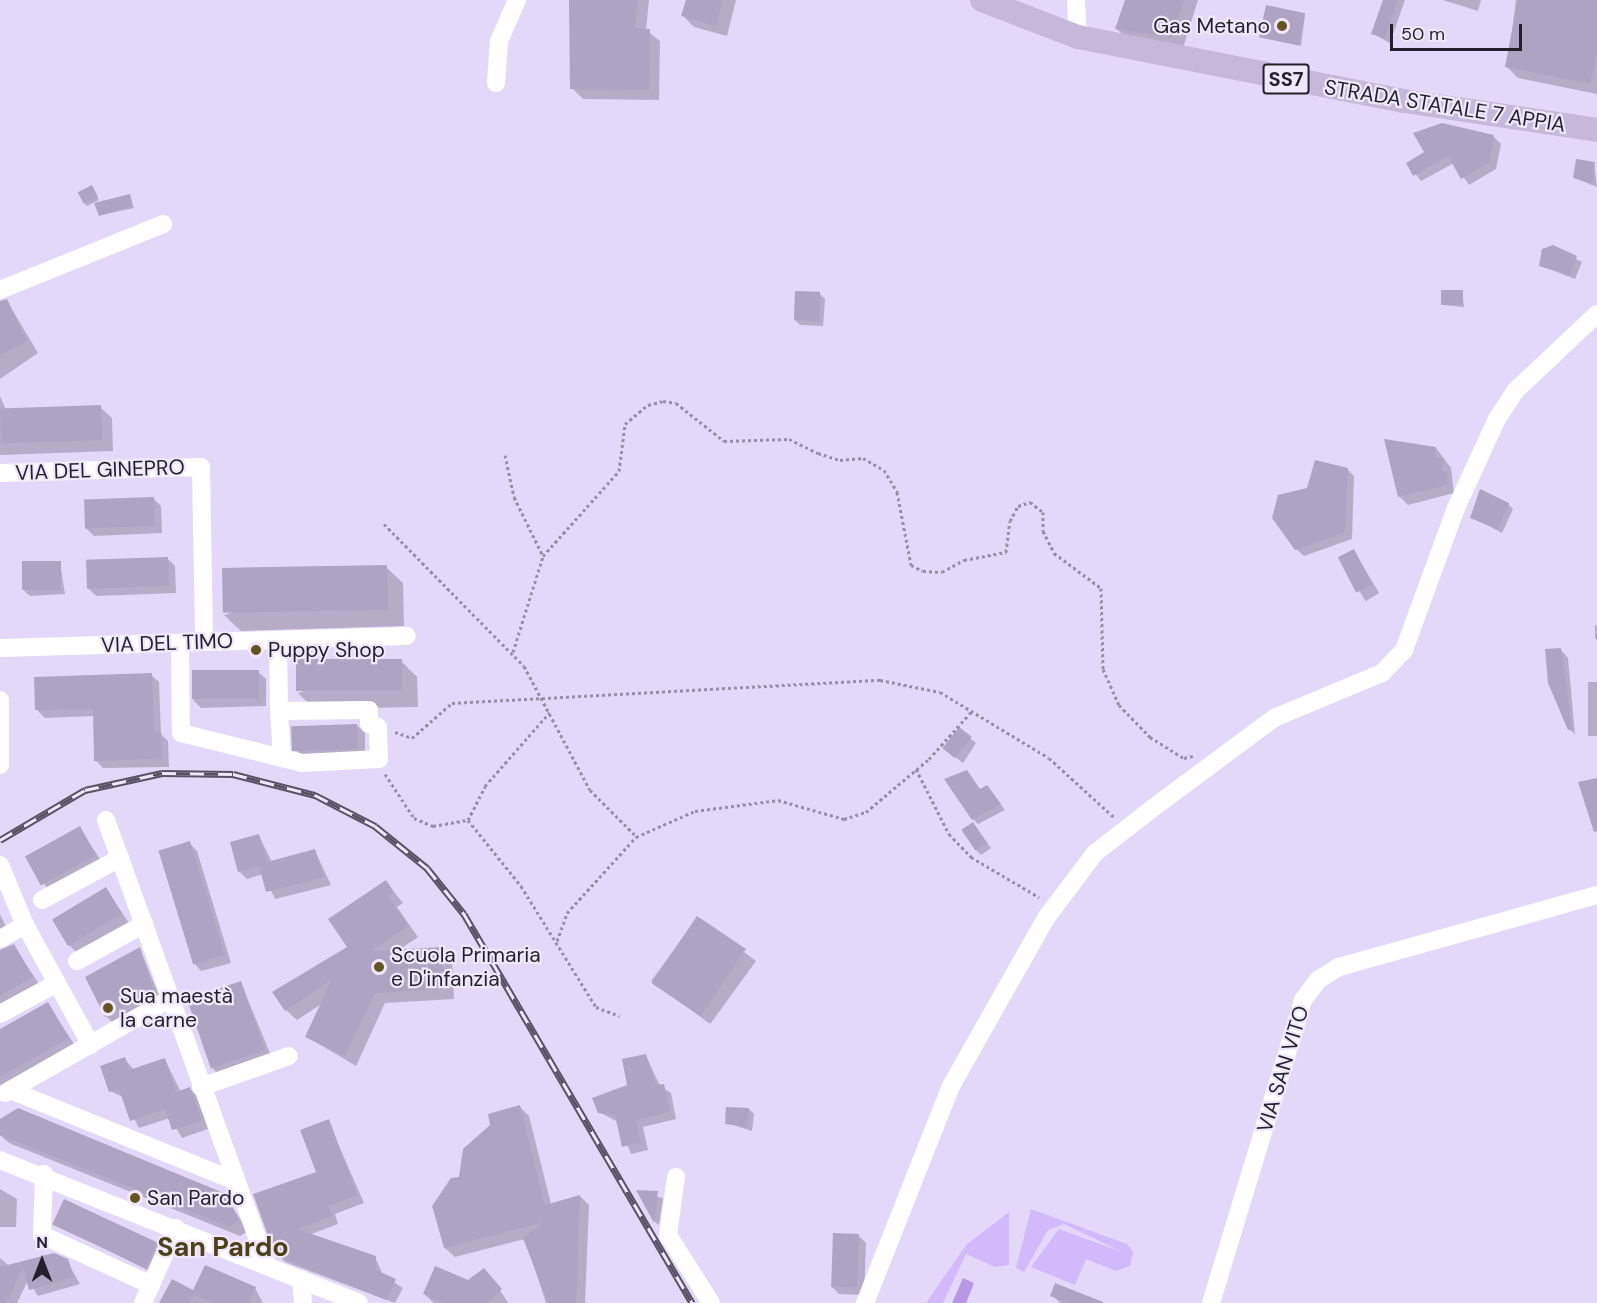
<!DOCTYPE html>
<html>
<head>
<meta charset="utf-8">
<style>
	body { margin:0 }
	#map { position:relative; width:1597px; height:1303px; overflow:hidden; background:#e4d8fa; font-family:"DM Sans",sans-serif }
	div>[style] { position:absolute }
	.green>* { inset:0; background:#d2b9fb }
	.water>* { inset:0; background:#b698e6 }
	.shadow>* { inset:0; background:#0003; transform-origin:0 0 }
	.building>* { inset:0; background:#aea3c3; transform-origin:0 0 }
	.path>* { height:3px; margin-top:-1.5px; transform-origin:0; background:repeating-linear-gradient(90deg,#968da6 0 3px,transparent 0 6px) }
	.minor>* { height:18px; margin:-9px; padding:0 9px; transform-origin:9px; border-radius:9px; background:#fff }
	.major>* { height:24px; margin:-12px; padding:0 12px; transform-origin:12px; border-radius:12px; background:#c5b8da }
	.rail>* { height:7px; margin-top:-3.5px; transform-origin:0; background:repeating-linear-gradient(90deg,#efe8fc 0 14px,#595265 0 28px); box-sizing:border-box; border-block:2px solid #595265 }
	.dots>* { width:16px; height:16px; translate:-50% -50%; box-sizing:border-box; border:3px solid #efe8fc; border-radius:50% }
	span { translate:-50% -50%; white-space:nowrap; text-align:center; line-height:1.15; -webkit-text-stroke:4.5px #efe8fc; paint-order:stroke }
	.shield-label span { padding:2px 4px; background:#efe8fc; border:2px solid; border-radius:4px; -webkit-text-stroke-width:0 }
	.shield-label { font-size:20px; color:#231f2b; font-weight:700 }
	.poi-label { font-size:21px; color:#231f2b }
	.right { translate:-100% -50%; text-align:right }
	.left { translate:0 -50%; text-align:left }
	.street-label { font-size:21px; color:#231f2b }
	.district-label { font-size:27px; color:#4e4119; font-weight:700 }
	.north { position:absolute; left:12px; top:1231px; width:60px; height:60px; -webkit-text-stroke:4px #efe8fc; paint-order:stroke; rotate:0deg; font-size:16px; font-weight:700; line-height:24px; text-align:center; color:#231f2b }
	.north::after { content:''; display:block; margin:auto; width:21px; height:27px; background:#231f2b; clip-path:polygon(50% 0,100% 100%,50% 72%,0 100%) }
	.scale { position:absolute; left:1390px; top:24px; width:132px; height:27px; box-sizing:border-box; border:3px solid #231f2b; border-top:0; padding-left:8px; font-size:18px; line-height:21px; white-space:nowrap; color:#231f2b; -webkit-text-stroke:4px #efe8fc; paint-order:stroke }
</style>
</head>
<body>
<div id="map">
	<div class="green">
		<div style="clip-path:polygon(1031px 1209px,1127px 1244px,1133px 1252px,1130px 1266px,1116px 1271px,1086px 1259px,1075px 1285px,1031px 1267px,1059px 1229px,1122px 1252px,1064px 1224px,1048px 1230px,1024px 1272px,1016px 1268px)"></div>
		<div style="clip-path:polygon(1009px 1212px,1009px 1265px,995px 1267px,966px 1254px,943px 1303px,926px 1303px,966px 1245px)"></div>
	</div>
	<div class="water">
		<div style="clip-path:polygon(963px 1278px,974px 1283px,966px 1303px,952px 1303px)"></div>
	</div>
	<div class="shadow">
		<div style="clip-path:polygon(571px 0,649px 0,646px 30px,660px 41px,659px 100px,583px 99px,572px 88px)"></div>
		<div style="clip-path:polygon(687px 0,736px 0,727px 36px,694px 27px,683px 16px)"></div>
		<div style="clip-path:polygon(1126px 0,1198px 0,1183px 48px,1128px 40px,1117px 29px)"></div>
		<div style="clip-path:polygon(1385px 0,1405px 0,1390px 43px,1373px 34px)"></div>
		<div style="clip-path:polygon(1443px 0,1481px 0,1478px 11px)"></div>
		<div style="clip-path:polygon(1597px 0,1597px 94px,1518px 78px,1507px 67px,1516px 0)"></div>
		<div style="clip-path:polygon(1305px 15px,1301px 46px,1261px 36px)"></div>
		<div style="clip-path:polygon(1494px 137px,1501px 144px,1496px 169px,1469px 185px,1454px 163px,1421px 181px,1408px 164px)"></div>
		<div style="clip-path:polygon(1594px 163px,1597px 187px,1574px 178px)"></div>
		<div style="clip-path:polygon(93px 189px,99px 200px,87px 206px,85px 204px)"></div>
		<div style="clip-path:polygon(129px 196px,134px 208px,101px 215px)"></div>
		<div style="clip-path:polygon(1553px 247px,1582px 262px,1575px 279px,1541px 266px)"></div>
		<div style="clip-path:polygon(1462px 291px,1464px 307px,1442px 305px)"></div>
		<div style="clip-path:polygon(820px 294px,825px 299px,823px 326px,800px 325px,795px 320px)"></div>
		<div style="clip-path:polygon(7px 301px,38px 353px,0 379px,0 304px)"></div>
		<div style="clip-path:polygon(0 396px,6px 410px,100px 407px,112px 418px,113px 451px,0 455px)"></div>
		<div style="clip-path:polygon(1386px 441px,1436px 448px,1451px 468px,1454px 493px,1408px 505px,1400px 497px)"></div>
		<div style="clip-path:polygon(1347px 469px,1354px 476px,1352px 539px,1304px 556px,1296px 549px,1308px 490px)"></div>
		<div style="clip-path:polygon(153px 498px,161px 506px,162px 533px,94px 536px,86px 528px)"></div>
		<div style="clip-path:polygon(1508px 504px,1513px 509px,1502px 533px,1472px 517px)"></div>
		<div style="left:1354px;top:551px;width:49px;height:16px;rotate:59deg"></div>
		<div style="clip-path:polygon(167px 558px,175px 566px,176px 593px,96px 596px,88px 588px)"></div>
		<div style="clip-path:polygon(60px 562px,65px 594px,30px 596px,24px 591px)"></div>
		<div style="clip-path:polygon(386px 567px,403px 583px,404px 626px,241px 631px,224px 615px)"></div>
		<div style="clip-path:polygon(1595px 625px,1597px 626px,1597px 640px,1595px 638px)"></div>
		<div style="clip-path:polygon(1561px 650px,1568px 658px,1575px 734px,1569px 729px)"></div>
		<div style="clip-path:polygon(401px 661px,417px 677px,418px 707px,314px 709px,298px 693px)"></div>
		<div style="clip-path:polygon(258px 672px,266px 679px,266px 706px,201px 708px,193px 700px)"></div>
		<div style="clip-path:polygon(151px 675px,159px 682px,161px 734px,168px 741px,169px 767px,103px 768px,95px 760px,94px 716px,45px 718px,37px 710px)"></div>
		<div style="left:1588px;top:682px;width:9px;height:54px"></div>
		<div style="clip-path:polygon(357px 725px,365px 733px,365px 756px,302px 756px,294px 748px)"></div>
		<div style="clip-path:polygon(959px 729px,976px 743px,963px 763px,950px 753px)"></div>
		<div style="clip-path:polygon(981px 790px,992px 792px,1005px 810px,978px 824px,973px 819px)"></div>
		<div style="clip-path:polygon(973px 824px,991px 848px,981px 855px,976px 850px)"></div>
		<div style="left:79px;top:828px;width:42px;height:60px;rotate:56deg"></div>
		<div style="clip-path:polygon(259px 836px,272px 862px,315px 851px,331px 885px,275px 899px,263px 874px,247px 879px,239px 871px)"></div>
		<div style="clip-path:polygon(189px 843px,197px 851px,231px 963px,201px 971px,194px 963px)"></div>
		<div style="clip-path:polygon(385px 881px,403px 903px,397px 907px,418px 937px,397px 951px,441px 948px,452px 959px,454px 999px,385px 1003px,356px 1066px,307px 1037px,323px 1003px,297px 1020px,286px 1010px,349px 947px)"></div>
		<div style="clip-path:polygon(106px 889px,129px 923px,76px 952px,68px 944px)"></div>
		<div style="clip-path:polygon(0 914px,10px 935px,0 942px)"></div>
		<div style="left:697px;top:918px;width:73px;height:78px;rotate:36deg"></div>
		<div style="clip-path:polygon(14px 946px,41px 987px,0 1011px,0 952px)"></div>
		<div style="clip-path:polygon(140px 949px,160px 998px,114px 1024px,106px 1016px)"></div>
		<div style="clip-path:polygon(241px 983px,272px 1058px,221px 1077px,213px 1069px)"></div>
		<div style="clip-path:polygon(47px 1004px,77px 1048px,0 1090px,0 1030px)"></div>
		<div style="clip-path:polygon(646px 1056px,660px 1086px,671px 1093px,676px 1119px,643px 1127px,648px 1150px,631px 1154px,618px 1122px,599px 1112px,629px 1086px)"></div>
		<div style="clip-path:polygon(125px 1059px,134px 1070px,165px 1060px,181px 1092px,190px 1089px,198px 1097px,208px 1129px,182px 1138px,170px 1118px,139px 1128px,123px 1097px,110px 1091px)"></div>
		<div style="clip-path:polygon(520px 1107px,529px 1116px,551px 1204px,580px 1196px,589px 1205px,585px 1303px,546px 1303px,525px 1239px,455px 1257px,445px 1248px,434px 1206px)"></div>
		<div style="clip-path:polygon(18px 1109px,225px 1196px,248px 1231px,240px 1236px,9px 1143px,0 1135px,0 1120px)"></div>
		<div style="clip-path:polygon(749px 1109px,754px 1114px,752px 1131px,727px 1123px)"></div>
		<div style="clip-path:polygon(328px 1121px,364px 1203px,335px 1214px,338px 1224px,309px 1235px,375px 1257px,383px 1275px,403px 1288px,395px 1303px,285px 1262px,277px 1254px,318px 1173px)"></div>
		<div style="clip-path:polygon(0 1189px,17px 1199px,16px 1227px,0 1227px)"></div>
		<div style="clip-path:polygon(638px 1192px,663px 1198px,659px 1225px,655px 1222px)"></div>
		<div style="clip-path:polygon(56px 1224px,157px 1243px,165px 1251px,155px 1274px)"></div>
		<div style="clip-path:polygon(858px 1235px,866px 1243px,864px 1295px,839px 1294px,831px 1286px)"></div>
		<div style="clip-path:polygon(0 1258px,9px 1266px,67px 1261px,80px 1284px,38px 1296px,28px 1280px,17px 1303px,0 1303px)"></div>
		<div style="clip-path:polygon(493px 1279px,508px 1303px,434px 1303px,424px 1294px)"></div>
		<div style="clip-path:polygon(255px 1288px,263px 1303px,161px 1303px,194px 1292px)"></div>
		<div style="clip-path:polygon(1052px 1295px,1095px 1303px,1060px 1303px)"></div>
	</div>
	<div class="building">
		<div style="clip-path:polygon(569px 0,637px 0,635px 28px,650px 29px,649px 90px,570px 89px)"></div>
		<div style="clip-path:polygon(686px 0,723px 0,716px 26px,681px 16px)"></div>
		<div style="clip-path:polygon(1125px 0,1184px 0,1172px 38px,1115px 29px)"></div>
		<div style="clip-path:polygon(1383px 0,1398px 0,1385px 38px,1371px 34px)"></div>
		<div style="clip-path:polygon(1518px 0,1597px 0,1597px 55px,1590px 84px,1505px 67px)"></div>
		<div style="left:1266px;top:5px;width:40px;height:33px;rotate:12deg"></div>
		<div style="clip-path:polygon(1442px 123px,1494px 135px,1490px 162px,1461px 179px,1448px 156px,1413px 176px,1406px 163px,1424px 152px,1413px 133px)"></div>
		<div style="clip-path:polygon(1576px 159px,1595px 162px,1593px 183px,1573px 178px)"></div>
		<div style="left:92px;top:185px;width:13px;height:16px;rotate:63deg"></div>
		<div style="clip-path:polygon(130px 194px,133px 206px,99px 216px,94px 203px)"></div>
		<div style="clip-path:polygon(1553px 245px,1577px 256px,1570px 275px,1539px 266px,1542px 249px)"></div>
		<div style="left:1441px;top:290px;width:22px;height:15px"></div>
		<div style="left:795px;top:291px;width:25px;height:29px;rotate:2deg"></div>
		<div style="clip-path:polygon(7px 299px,27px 341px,0 355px,0 301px)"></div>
		<div style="left:101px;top:405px;width:35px;height:101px;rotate:88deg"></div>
		<div style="clip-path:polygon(1384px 439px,1436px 447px,1435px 457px,1444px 459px,1442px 471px,1448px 472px,1447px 485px,1398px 497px)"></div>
		<div style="clip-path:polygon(1315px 460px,1348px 468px,1345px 532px,1295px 550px,1272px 518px,1278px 495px,1307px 488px)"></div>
		<div style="clip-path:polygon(1480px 489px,1509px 503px,1497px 529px,1470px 518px)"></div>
		<div style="left:154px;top:497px;width:29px;height:70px;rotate:88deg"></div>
		<div style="left:1354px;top:549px;width:40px;height:18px;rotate:63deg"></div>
		<div style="left:168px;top:557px;width:29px;height:82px;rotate:88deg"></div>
		<div style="left:61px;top:561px;width:29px;height:39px;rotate:90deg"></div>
		<div style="left:387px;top:565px;width:45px;height:165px;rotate:89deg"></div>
		<div style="clip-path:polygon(1561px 648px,1572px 729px,1568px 730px,1548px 683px,1545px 649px)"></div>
		<div style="left:402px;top:659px;width:32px;height:106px;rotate:90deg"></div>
		<div style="left:259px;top:670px;width:29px;height:67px;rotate:90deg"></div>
		<div style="clip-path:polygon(152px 673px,154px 732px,161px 732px,162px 759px,94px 761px,93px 709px,35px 710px,34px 677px)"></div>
		<div style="left:357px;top:724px;width:25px;height:66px;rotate:88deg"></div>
		<div style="left:959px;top:727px;width:16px;height:27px;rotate:38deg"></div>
		<div style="clip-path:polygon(967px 770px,980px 789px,987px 785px,1001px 804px,972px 820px,944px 779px)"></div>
		<div style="clip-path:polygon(1597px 778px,1597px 831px,1594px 832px,1578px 782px)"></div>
		<div style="left:973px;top:822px;width:25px;height:14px;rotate:56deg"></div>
		<div style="left:80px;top:826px;width:33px;height:63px;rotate:61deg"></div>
		<div style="clip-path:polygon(259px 834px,267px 862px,315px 849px,324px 877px,266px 892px,259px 866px,238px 872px,230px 842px)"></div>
		<div style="left:190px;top:841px;width:119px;height:33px;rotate:73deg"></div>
		<div style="clip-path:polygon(386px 880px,394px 892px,388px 896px,408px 926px,371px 951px,442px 947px,444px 989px,375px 993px,345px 1056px,305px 1037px,332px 979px,285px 1011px,272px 992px,347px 947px,328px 919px)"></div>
		<div style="left:106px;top:887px;width:31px;height:63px;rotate:59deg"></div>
		<div style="left:697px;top:916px;width:59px;height:81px;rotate:34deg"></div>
		<div style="clip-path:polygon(14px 944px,33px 977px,0 995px,0 950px)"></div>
		<div style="clip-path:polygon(140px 947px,153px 990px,105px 1017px,85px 977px)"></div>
		<div style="left:241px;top:981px;width:73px;height:57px;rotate:71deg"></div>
		<div style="clip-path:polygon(48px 1002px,69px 1038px,0 1077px,0 1029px)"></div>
		<div style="clip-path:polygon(646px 1054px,656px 1085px,664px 1084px,670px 1112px,636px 1120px,641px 1142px,622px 1147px,615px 1115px,598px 1113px,592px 1098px,627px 1085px,622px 1059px)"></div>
		<div style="clip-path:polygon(125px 1057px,129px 1070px,165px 1058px,176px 1092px,190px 1087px,202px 1121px,172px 1130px,165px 1109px,130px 1121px,119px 1089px,109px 1092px,100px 1066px)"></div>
		<div style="clip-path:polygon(520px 1105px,545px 1205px,580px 1195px,576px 1303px,548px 1303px,523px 1238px,544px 1222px,444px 1248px,435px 1216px,432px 1206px,451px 1178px,459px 1177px,463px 1149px,490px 1125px,488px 1114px)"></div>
		<div style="clip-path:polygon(726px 1107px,749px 1108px,747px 1127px,725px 1124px)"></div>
		<div style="clip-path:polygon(18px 1108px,226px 1194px,239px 1221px,229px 1227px,0 1135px,0 1119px)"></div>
		<div style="clip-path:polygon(329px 1119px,357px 1195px,328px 1206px,332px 1216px,297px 1229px,376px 1256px,376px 1270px,396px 1279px,386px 1300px,275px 1255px,253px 1194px,316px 1172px,300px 1130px)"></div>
		<div style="clip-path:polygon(636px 1190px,658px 1191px,654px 1223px)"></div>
		<div style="left:64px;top:1199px;width:103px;height:28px;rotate:25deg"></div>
		<div style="left:833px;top:1233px;width:26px;height:54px;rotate:2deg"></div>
		<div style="clip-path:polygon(54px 1253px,68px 1259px,74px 1277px,29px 1290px,23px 1268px,6px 1303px,0 1303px,0 1267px)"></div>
		<div style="clip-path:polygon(205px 1265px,256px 1287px,249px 1303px,213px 1303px,194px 1295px,190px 1303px,159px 1303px,172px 1279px,193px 1290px)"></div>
		<div style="clip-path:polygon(435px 1266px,468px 1280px,484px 1268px,502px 1289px,487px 1303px,444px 1303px,423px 1294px)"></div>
		<div style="clip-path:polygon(1055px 1283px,1103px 1302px,1103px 1303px,1069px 1303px,1050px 1296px)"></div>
	</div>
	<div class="path">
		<div style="left:505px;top:455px;width:43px;rotate:77.9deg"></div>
		<div style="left:514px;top:497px;width:66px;rotate:63.8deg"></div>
		<div style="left:384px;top:524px;width:199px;rotate:45.4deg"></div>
		<div style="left:524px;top:666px;width:140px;rotate:62deg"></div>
		<div style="left:590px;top:790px;width:65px;rotate:45deg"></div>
		<div style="left:513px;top:652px;width:101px;rotate:-72.6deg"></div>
		<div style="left:543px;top:556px;width:114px;rotate:-48.2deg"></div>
		<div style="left:619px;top:471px;width:47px;rotate:-82.7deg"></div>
		<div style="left:625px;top:424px;width:30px;rotate:-40deg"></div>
		<div style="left:648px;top:405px;width:16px;rotate:-15deg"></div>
		<div style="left:663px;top:401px;width:13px;rotate:9deg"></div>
		<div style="left:676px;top:403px;width:61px;rotate:38.4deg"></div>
		<div style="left:724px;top:441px;width:65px;rotate:-1.8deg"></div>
		<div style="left:789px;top:439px;width:32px;rotate:26deg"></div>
		<div style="left:818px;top:453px;width:23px;rotate:18deg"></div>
		<div style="left:840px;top:460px;width:23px;rotate:-5deg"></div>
		<div style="left:863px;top:458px;width:24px;rotate:30deg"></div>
		<div style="left:884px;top:470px;width:26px;rotate:59deg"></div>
		<div style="left:897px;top:492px;width:74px;rotate:79.1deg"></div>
		<div style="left:911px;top:565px;width:13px;rotate:27deg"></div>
		<div style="left:923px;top:571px;width:19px;rotate:3deg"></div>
		<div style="left:942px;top:572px;width:25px;rotate:-29deg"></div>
		<div style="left:964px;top:560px;width:43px;rotate:-10.8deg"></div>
		<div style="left:1006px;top:552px;width:31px;rotate:-83deg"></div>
		<div style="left:1010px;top:521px;width:17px;rotate:-62deg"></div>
		<div style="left:1018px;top:506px;width:13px;rotate:-18deg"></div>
		<div style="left:1030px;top:502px;width:16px;rotate:38deg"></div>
		<div style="left:1043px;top:512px;width:19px;rotate:90deg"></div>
		<div style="left:1043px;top:531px;width:25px;rotate:63deg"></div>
		<div style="left:1054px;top:553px;width:59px;rotate:36.7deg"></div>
		<div style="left:1101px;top:588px;width:81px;rotate:88.6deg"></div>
		<div style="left:1103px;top:669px;width:39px;rotate:66deg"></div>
		<div style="left:1119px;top:705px;width:45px;rotate:45.9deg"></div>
		<div style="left:1150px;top:737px;width:40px;rotate:32deg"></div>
		<div style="left:1184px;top:758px;width:9px;rotate:-13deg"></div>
		<div style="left:395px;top:732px;width:18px;rotate:19deg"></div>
		<div style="left:412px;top:738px;width:53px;rotate:-41.2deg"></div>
		<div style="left:452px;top:703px;width:429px;rotate:-3.1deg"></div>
		<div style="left:880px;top:680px;width:61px;rotate:11.3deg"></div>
		<div style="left:940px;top:692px;width:127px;rotate:31.2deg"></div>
		<div style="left:1049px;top:758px;width:89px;rotate:42.3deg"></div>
		<div style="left:916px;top:769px;width:73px;rotate:63.1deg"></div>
		<div style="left:949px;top:834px;width:32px;rotate:46deg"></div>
		<div style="left:971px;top:857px;width:79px;rotate:30.5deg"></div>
		<div style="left:385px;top:774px;width:53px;rotate:56.6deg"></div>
		<div style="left:414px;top:818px;width:21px;rotate:23deg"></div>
		<div style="left:433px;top:826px;width:36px;rotate:-10deg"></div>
		<div style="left:468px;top:820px;width:38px;rotate:-63deg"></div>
		<div style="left:485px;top:786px;width:98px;rotate:-48.7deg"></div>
		<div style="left:468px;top:820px;width:85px;rotate:51.2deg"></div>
		<div style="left:521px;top:886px;width:142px;rotate:58.2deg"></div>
		<div style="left:596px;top:1007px;width:25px;rotate:21deg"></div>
		<div style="left:557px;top:941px;width:30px;rotate:-70deg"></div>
		<div style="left:567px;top:913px;width:103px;rotate:-47.8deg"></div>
		<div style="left:636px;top:837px;width:64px;rotate:-23.8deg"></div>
		<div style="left:695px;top:811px;width:84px;rotate:-7.5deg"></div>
		<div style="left:778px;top:800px;width:69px;rotate:16.1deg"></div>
		<div style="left:844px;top:819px;width:23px;rotate:-18deg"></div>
		<div style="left:866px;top:812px;width:82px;rotate:-40.1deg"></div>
		<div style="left:929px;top:759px;width:63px;rotate:-48.2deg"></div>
	</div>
	<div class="minor">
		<div style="left:1076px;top:0;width:37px;rotate:87deg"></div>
		<div style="left:496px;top:83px;width:42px;rotate:-85.9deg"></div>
		<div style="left:499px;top:41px;width:45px;rotate:-66.3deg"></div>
		<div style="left:0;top:290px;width:176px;rotate:-22deg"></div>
		<div style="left:0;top:473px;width:201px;rotate:-1.7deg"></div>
		<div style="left:201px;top:467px;width:175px;rotate:89deg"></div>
		<div style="left:180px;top:643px;width:90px;rotate:89.4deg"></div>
		<div style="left:181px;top:733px;width:125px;rotate:13.9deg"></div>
		<div style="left:302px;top:763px;width:77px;rotate:-3deg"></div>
		<div style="left:379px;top:759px;width:32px;rotate:-92deg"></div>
		<div style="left:378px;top:727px;width:9px;rotate:-162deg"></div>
		<div style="left:369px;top:724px;width:14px;rotate:-90deg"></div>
		<div style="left:369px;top:710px;width:90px;rotate:179.4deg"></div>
		<div style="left:279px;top:711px;width:71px;rotate:-90.8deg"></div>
		<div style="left:0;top:648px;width:407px;rotate:-1.7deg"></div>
		<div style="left:0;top:700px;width:65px;rotate:90deg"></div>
		<div style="left:279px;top:711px;width:47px;rotate:86.3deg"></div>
		<div style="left:106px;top:820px;width:473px;rotate:70.1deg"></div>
		<div style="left:0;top:865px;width:65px;rotate:67.4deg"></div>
		<div style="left:25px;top:925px;width:137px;rotate:61.2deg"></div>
		<div style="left:42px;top:900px;width:89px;rotate:-28.3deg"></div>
		<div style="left:0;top:939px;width:29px;rotate:-29deg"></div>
		<div style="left:77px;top:961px;width:77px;rotate:-28.9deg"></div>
		<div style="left:0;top:1014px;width:65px;rotate:-28.5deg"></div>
		<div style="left:201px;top:1087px;width:93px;rotate:-19.4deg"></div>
		<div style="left:10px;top:1090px;width:243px;rotate:22deg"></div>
		<div style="left:5px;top:1093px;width:190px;rotate:-29.7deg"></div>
		<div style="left:0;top:1160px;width:386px;rotate:21.7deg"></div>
		<div style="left:44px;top:1174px;width:61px;rotate:91.9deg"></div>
		<div style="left:42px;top:1235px;width:120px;rotate:24.6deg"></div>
		<div style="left:676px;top:1177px;width:59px;rotate:97.9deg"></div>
		<div style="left:668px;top:1235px;width:80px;rotate:57.7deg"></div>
		<div style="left:301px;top:1279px;width:24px;rotate:85deg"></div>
		<div style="left:143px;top:1303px;width:82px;rotate:-66.3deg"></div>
		<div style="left:865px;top:1303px;width:233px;rotate:-68.4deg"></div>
		<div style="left:951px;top:1086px;width:193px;rotate:-60.5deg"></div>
		<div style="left:1046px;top:918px;width:81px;rotate:-53deg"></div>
		<div style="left:1095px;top:853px;width:83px;rotate:-37.7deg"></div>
		<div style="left:1161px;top:802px;width:141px;rotate:-36.6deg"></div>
		<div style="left:1274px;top:718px;width:117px;rotate:-22.6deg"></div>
		<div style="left:1382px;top:673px;width:32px;rotate:-46deg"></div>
		<div style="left:1404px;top:650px;width:151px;rotate:-69.9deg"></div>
		<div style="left:1456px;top:508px;width:98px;rotate:-65.3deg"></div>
		<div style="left:1497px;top:419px;width:33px;rotate:-57deg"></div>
		<div style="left:1515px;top:391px;width:112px;rotate:-43.2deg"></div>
		<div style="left:1211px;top:1303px;width:317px;rotate:-73.1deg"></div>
		<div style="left:1303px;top:1000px;width:25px;rotate:-53deg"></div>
		<div style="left:1318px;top:980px;width:25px;rotate:-32deg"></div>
		<div style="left:1339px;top:967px;width:268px;rotate:-15.6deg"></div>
	</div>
	<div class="major">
		<div style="left:982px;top:0;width:103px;rotate:21.1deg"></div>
		<div style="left:1078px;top:37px;width:332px;rotate:11.1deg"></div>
		<div style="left:1404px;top:101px;width:195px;rotate:8.5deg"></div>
	</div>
	<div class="rail">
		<div style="left:0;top:840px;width:99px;rotate:-30.5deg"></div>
		<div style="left:85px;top:790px;width:79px;rotate:-12.4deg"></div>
		<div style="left:162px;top:773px;width:71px;rotate:0.8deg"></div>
		<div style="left:233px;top:774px;width:85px;rotate:14.4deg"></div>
		<div style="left:315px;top:795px;width:68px;rotate:27.3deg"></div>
		<div style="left:375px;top:826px;width:67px;rotate:38.9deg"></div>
		<div style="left:427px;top:868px;width:59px;rotate:51.2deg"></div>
		<div style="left:464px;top:914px;width:451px;rotate:59.6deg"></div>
	</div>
	<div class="dots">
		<div style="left:1282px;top:26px;background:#645421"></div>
		<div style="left:256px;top:650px;background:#645421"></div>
		<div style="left:379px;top:967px;background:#645421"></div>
		<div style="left:108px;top:1008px;background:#645421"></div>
		<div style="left:135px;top:1198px;background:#645421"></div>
	</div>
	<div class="shield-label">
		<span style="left:1286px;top:79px">SS7</span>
	</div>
	<div class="poi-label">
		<span class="right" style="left:1270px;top:26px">Gas Metano</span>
		<span class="left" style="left:268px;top:650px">Puppy Shop</span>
		<span class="left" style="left:391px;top:967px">Scuola Primaria<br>e D'infanzia</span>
		<span class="left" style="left:120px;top:1008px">Sua maestà<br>la carne</span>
		<span class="left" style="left:147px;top:1198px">San Pardo</span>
	</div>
	<div class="street-label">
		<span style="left:1445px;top:106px;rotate:9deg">STRADA STATALE 7 APPIA</span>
		<span style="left:100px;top:470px;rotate:-2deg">VIA DEL GINEPRO</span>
		<span style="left:167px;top:643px;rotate:-2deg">VIA DEL TIMO</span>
		<span style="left:1283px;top:1069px;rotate:-73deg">VIA SAN VITO</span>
	</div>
	<div class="district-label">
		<span style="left:223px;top:1247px">San Pardo</span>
	</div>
	<div class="north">N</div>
	<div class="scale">50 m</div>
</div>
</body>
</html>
